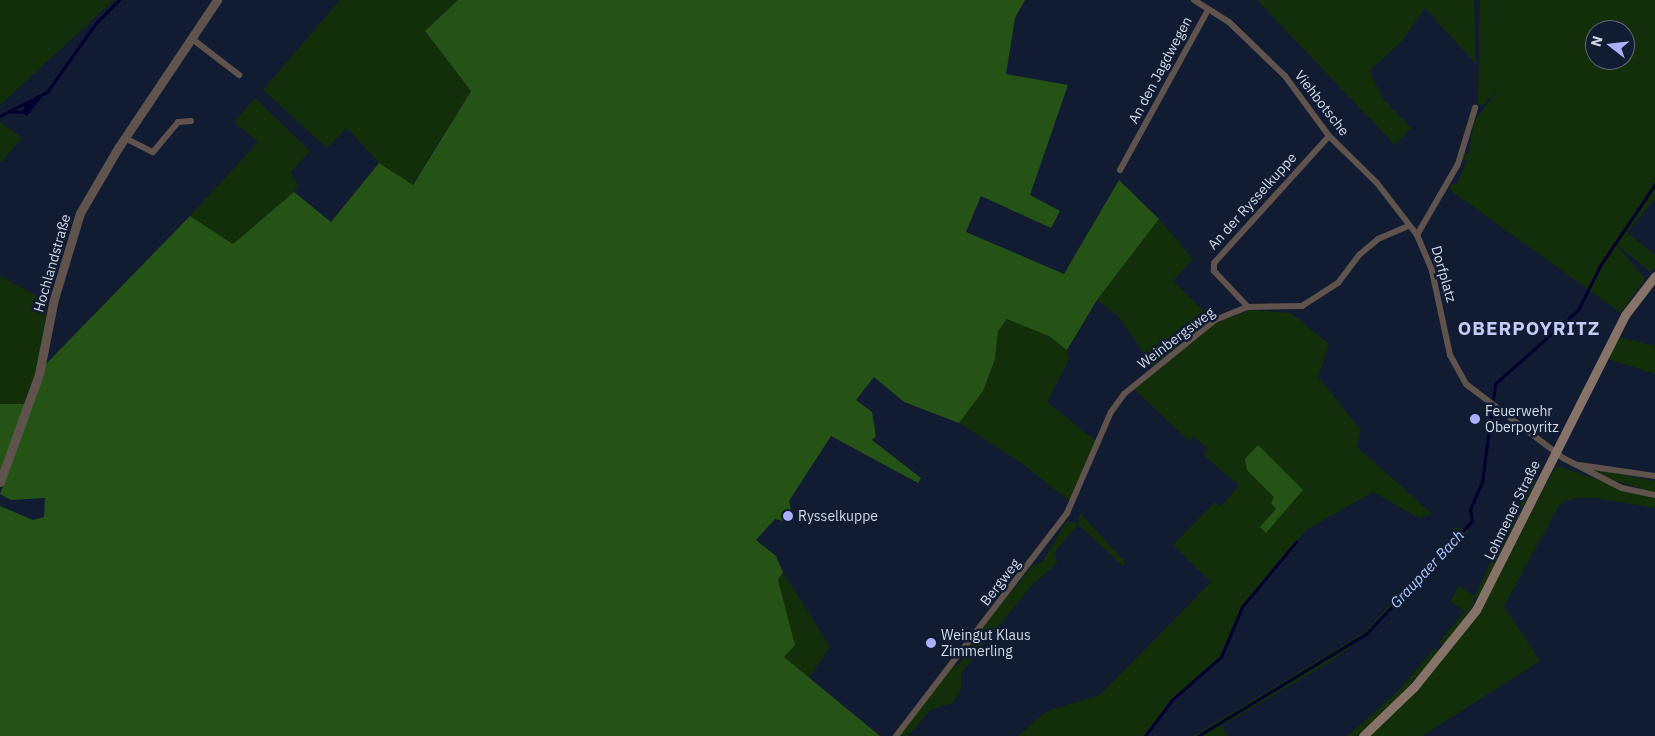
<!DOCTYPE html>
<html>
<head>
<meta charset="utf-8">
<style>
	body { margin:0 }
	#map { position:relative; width:1655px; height:736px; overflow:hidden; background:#111c32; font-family:"IBM Plex Sans",sans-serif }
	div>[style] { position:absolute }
	.green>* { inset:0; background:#132f0a }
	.forest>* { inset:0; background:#255215 }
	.water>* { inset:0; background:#000030 }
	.stream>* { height:2.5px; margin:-1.25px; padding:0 1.25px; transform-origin:1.25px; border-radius:1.25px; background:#000030 }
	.minor>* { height:6px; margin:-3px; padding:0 3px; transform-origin:3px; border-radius:3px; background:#60534d }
	.tertiary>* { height:9px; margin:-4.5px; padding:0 4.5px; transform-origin:4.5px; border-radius:4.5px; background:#60534d }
	.secondary>* { height:9px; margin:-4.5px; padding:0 4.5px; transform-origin:4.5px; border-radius:4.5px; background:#877268 }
	.dots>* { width:14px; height:14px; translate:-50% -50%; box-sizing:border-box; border:2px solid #111c32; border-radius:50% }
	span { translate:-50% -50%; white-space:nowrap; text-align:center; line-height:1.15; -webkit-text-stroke:5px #111c32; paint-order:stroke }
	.street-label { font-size:14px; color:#d3dbea }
	.poi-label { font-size:14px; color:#d3dbea }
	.left { translate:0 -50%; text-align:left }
	.water-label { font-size:15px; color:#a8c9fc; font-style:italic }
	.district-label { font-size:19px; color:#c5cbf6; font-weight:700; letter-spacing:1px }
	.north { position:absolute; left:1585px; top:20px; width:50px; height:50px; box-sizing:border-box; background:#111c32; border:1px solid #5f687c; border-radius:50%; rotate:286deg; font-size:14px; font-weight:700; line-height:20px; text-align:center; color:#d3dbea }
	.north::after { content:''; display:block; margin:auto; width:18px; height:22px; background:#a9b0fc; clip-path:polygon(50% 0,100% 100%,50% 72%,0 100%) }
</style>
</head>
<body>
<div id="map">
	<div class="green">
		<div style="clip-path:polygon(0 0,114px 0,0 105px)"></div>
		<div style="clip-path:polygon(340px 0,458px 0,425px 31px,471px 91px,412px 185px,379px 163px,347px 128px,327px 148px,263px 90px)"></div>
		<div style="clip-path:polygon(1257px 0,1474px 0,1476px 64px,1425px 8px,1402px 41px,1369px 71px,1384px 100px,1411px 128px,1395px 145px)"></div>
		<div style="clip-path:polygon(evenodd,1480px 0,1655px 0,1655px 199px,1627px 232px,1655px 255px,1655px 268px,1649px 271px,1613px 241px,1645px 279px,1621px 313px,1450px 190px,1451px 184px,1457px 184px,1467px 160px,1462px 159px,1464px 152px,1469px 155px,1474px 121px,1500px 88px,1483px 105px,1478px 104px,1480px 0,1595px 30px,1625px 30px,1625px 60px,1595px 60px,1595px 30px)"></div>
		<div style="clip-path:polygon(255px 98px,310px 151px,291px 172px,298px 186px,294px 192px,233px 244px,190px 216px,258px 142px,234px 122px)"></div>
		<div style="clip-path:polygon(0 122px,22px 138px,0 163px)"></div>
		<div style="clip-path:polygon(1159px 219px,1193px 259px,1173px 281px,1213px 320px,1153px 366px,1118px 316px,1097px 300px)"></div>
		<div style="clip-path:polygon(0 276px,48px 302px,42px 351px,26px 404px,0 404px)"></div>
		<div style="clip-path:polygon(1250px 310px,1291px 313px,1329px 344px,1318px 377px,1361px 430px,1357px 447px,1432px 514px,1419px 518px,1373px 492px,1306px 530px,1245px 607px,1221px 660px,1174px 700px,1146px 736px,1018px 736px,1047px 711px,1100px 695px,1211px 582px,1173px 545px,1215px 502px,1220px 507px,1239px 486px,1204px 455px,1208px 449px,1193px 436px,1189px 441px,1134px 389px,1216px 323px)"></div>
		<div style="clip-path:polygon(1007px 318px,1050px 336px,1067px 350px,1069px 359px,1047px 402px,1097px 442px,1071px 502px,1020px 462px,959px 423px,995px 359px,998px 331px)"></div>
		<div style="clip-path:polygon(1619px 337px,1655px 346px,1655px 374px,1608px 359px)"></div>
		<div style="clip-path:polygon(1556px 466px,1655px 498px,1655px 508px,1597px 498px,1575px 498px,1560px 504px,1504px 606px,1540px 661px,1422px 736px,1370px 736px,1410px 698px,1478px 613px)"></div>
		<div style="clip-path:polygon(1588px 468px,1655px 481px,1655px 493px,1603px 477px)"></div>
		<div style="clip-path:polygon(1534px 477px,1536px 481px,1523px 508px,1518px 508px)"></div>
		<div style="clip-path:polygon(1080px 513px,1126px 563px,1123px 566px,1078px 524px,1055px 552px,1057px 563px,1030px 587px,961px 673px,961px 689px,953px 703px,931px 709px,908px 736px,898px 736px,950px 667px,959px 664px,969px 651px,966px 647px,1032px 566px,1042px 562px,1067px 521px,1078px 524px)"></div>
		<div style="clip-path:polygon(1516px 513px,1519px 516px,1478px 598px,1474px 597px,1474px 605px,1443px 645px,1439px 642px,1465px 611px,1450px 601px,1459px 586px,1474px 596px)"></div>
		<div style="clip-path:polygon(1455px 527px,1469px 531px,1367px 635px,1328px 663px,1221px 726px,1228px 736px,1193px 736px,1365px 632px,1454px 537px)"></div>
		<div style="clip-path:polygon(783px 572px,830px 647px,809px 678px,784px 657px,778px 580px)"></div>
		<div style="clip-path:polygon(1435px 648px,1439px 651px,1393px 704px,1357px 736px,1348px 736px,1397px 692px)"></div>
	</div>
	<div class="forest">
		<div style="clip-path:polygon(458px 0,1025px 0,1015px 18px,1006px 74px,1068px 85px,1030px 195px,1060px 211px,1051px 228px,981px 196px,966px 232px,1064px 274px,1119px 180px,1159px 219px,1097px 300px,1067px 350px,1049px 336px,1007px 319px,998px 331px,995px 359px,983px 391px,959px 423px,904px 402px,874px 377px,856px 400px,872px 412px,876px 436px,872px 440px,921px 478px,918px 483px,831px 436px,789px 501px,792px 516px,783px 521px,775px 519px,756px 540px,776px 556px,783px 572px,778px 580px,795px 645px,784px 657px,880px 736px,0 736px,0 506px,33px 520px,44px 517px,45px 498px,11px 500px,0 494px,44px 366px,190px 216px,233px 244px,294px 192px,331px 222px,379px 163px,413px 185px,471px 91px,425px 31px)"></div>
		<div style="clip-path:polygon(0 404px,26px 404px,0 472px)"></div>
		<div style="clip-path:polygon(1258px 445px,1303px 490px,1266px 533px,1260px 527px,1276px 509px,1271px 503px,1274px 497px,1247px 470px,1245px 459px)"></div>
	</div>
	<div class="water">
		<div style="clip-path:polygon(42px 97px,27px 116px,22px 113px,25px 105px)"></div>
	</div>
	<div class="stream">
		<div style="left:9px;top:111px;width:14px;rotate:4deg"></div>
		<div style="left:0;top:116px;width:53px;rotate:-27.1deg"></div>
		<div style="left:47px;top:92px;width:85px;rotate:-54.6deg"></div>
		<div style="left:96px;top:23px;width:33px;rotate:-45deg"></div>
		<div style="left:1145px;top:736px;width:45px;rotate:-53.1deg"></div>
		<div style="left:1172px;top:700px;width:65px;rotate:-41.3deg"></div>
		<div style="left:1221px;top:657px;width:54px;rotate:-67.2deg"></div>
		<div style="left:1242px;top:607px;width:85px;rotate:-50.3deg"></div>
		<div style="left:1198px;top:736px;width:197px;rotate:-31.3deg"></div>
		<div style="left:1366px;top:634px;width:155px;rotate:-46.8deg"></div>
		<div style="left:1472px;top:521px;width:11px;rotate:-100deg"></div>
		<div style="left:1470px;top:510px;width:30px;rotate:-67deg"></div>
		<div style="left:1482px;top:482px;width:99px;rotate:-82.4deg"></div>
		<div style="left:1495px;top:384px;width:111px;rotate:-41.7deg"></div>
		<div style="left:1578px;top:310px;width:49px;rotate:-63.4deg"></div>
		<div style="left:1600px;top:266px;width:99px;rotate:-56.1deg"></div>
	</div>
	<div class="minor">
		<div style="left:1194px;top:0;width:41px;rotate:32.2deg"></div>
		<div style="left:1229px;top:22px;width:78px;rotate:44deg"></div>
		<div style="left:1285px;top:76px;width:74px;rotate:53.7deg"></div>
		<div style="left:1329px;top:136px;width:67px;rotate:44.4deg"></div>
		<div style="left:1377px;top:183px;width:66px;rotate:52.4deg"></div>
		<div style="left:1417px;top:235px;width:39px;rotate:67deg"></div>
		<div style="left:1432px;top:271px;width:86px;rotate:77.9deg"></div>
		<div style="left:1450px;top:355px;width:33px;rotate:61deg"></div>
		<div style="left:1466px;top:384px;width:122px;rotate:37.3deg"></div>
		<div style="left:1563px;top:458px;width:66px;rotate:27deg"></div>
		<div style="left:1622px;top:488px;width:34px;rotate:12deg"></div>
		<div style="left:191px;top:38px;width:61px;rotate:37.6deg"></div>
		<div style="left:125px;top:138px;width:31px;rotate:27deg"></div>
		<div style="left:153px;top:152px;width:39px;rotate:-50deg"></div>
		<div style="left:178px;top:122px;width:13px;rotate:-4deg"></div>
		<div style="left:1120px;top:170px;width:183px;rotate:-61.2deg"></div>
		<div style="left:1417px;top:235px;width:82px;rotate:-60deg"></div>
		<div style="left:1458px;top:164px;width:59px;rotate:-73.1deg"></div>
		<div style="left:1248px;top:307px;width:50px;rotate:-133.4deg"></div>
		<div style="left:1214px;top:271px;width:8px;rotate:-90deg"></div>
		<div style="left:1214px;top:263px;width:171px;rotate:-47.8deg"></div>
		<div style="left:1579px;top:465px;width:77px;rotate:8.2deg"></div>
		<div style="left:896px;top:736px;width:281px;rotate:-52.5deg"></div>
		<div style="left:1067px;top:513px;width:110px;rotate:-66.5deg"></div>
		<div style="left:1111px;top:412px;width:22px;rotate:-54deg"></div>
		<div style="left:1124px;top:394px;width:117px;rotate:-39.1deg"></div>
		<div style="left:1215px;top:320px;width:35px;rotate:-22deg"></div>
		<div style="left:1248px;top:307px;width:54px;rotate:-1.1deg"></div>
		<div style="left:1302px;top:306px;width:43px;rotate:-32.6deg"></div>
		<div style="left:1338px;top:283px;width:35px;rotate:-53deg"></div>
		<div style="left:1359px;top:255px;width:25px;rotate:-40deg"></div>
		<div style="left:1378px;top:239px;width:33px;rotate:-23deg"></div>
	</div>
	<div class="tertiary">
		<div style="left:0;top:482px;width:115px;rotate:-70.1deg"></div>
		<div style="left:39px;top:374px;width:76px;rotate:-78.7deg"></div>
		<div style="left:54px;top:299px;width:90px;rotate:-73.2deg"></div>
		<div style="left:80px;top:213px;width:75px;rotate:-59.7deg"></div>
		<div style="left:118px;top:148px;width:178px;rotate:-56.2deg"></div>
	</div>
	<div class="secondary">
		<div style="left:1363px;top:736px;width:71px;rotate:-43.9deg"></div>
		<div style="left:1414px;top:687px;width:99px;rotate:-51.2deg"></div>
		<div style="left:1476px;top:610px;width:330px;rotate:-63.2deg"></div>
		<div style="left:1625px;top:315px;width:49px;rotate:-52.4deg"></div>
	</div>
	<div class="dots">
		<div style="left:1475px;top:419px;background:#a9b0fc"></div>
		<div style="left:788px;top:516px;background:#a9b0fc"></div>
		<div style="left:931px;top:643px;background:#a9b0fc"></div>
	</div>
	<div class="street-label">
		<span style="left:1160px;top:70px;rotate:-62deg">An den Jagdwegen</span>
		<span style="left:1322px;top:103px;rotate:52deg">Viehbotsche</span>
		<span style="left:1252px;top:201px;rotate:-48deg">An der Rysselkuppe</span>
		<span style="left:52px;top:263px;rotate:-74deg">Hochlandstraße</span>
		<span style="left:1444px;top:274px;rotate:74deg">Dorfplatz</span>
		<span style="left:1176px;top:338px;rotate:-37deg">Weinbergsweg</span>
		<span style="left:1512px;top:510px;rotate:-64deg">Lohmener Straße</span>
		<span style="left:1000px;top:582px;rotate:-52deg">Bergweg</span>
	</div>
	<div class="poi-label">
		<span class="left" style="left:1485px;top:419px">Feuerwehr<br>Oberpoyritz</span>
		<span class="left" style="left:798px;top:516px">Rysselkuppe</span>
		<span class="left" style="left:941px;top:643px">Weingut Klaus<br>Zimmerling</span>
	</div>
	<div class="water-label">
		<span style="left:1427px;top:569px;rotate:-47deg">Graupaer Bach</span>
	</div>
	<div class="district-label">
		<span style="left:1529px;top:329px">OBERPOYRITZ</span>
	</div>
	<div class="north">N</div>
</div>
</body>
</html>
